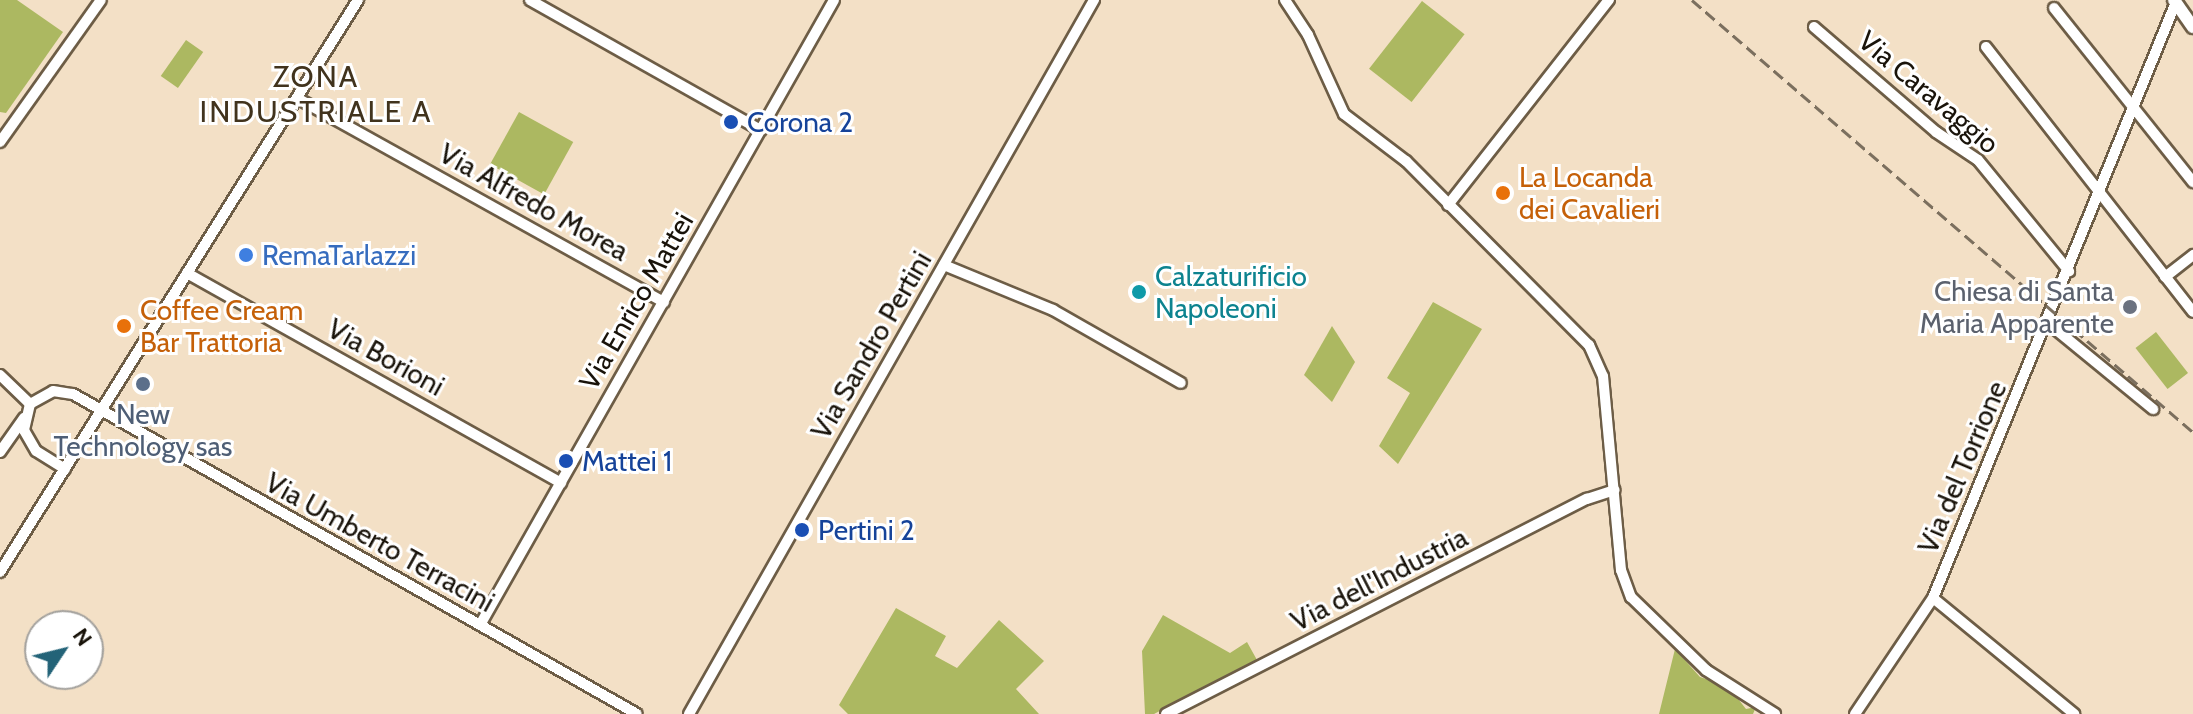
<!DOCTYPE html>
<html>
<head>
<meta charset="utf-8">
<style>
	body { margin:0 }
	#map { position:relative; width:2193px; height:714px; overflow:hidden; background:#f3e0c6; font-family:Cabin,sans-serif }
	div>[style] { position:absolute }
	.green>* { inset:0; background:#acb861; transform-origin:0 0 }
	.roads { filter:drop-shadow(2px 0 #6d5d46) drop-shadow(-2px 0 #6d5d46) drop-shadow(0 2px #6d5d46) drop-shadow(0 -2px #6d5d46) }
	.minor>* { height:10px; margin:-5px; padding:0 5px; transform-origin:5px; border-radius:5px; background:#fff }
	.major>* { height:12px; margin:-6px; padding:0 6px; transform-origin:6px; border-radius:6px; background:#fff }
	.rail>* { height:3px; margin-top:-1.5px; transform-origin:0; background:repeating-linear-gradient(90deg,#7b6f5e 0 12px,transparent 0 18px) }
	.dots>* { width:22px; height:22px; translate:-50% -50%; box-sizing:border-box; border:4px solid #fff; border-radius:50% }
	span { translate:-50% -50%; white-space:nowrap; text-align:center; line-height:1.15; -webkit-text-stroke:6px #fff; paint-order:stroke }
	.street-label { font-size:28px; color:#19130a }
	.transit-label { font-size:28px; color:#164399 }
	.left { translate:0 -50%; text-align:left }
	.food-label { font-size:28px; color:#c56008 }
	.shop-label { font-size:28px; color:#366cbe }
	.culture-label { font-size:28px; color:#0d838f }
	.worship-label { font-size:28px; color:#5b616d }
	.right { translate:-100% -50%; text-align:right }
	.service-label { font-size:28px; color:#4e5e75 }
	.neighbourhood-label { font-size:30px; color:#41331d; letter-spacing:2px }
	.north { position:absolute; left:24px; top:610px; width:80px; height:80px; box-sizing:border-box; background:#fff; border:2px solid #a3a19d; border-radius:50%; rotate:55deg; font-size:22px; font-weight:700; line-height:32px; text-align:center; color:#19130a }
	.north::after { content:''; display:block; margin:auto; width:28px; height:36px; background:#236378; clip-path:polygon(50% 0,100% 100%,50% 72%,0 100%) }
</style>
</head>
<body>
<div id="map">
	<div class="green">
		<div style="clip-path:polygon(0 0,17px 0,63px 32px,6px 113px,0 112px)"></div>
		<div style="left:1422px;top:1px;width:54px;height:86px;rotate:38deg"></div>
		<div style="left:186px;top:40px;width:21px;height:44px;rotate:35deg"></div>
		<div style="left:519px;top:112px;width:62px;height:60px;rotate:29deg"></div>
		<div style="clip-path:polygon(1433px 302px,1482px 329px,1398px 464px,1379px 446px,1410px 393px,1387px 378px)"></div>
		<div style="clip-path:polygon(1332px 326px,1355px 362px,1332px 402px,1304px 375px)"></div>
		<div style="left:2156px;top:332px;width:52px;height:26px;rotate:52deg"></div>
		<div style="clip-path:polygon(896px 608px,946px 636px,935px 656px,957px 668px,999px 620px,1044px 661px,1016px 689px,1039px 714px,848px 714px,839px 705px)"></div>
		<div style="clip-path:polygon(1163px 615px,1230px 653px,1247px 642px,1257px 660px,1154px 714px,1145px 714px,1142px 651px)"></div>
		<div style="clip-path:polygon(1675px 649px,1700px 677px,1728px 686px,1746px 709px,1756px 707px,1753px 714px,1659px 714px)"></div>
	</div>
	<div class="roads">
		<div class="minor">
			<div style="left:530px;top:0;width:265px;rotate:29.4deg"></div>
			<div style="left:1285px;top:0;width:42px;rotate:56.7deg"></div>
			<div style="left:1308px;top:35px;width:87px;rotate:65.5deg"></div>
			<div style="left:1344px;top:114px;width:78px;rotate:37.2deg"></div>
			<div style="left:1406px;top:161px;width:260px;rotate:45.2deg"></div>
			<div style="left:1589px;top:345px;width:34px;rotate:66deg"></div>
			<div style="left:1603px;top:376px;width:195px;rotate:84.7deg"></div>
			<div style="left:1621px;top:570px;width:29px;rotate:70deg"></div>
			<div style="left:1631px;top:597px;width:105px;rotate:44.2deg"></div>
			<div style="left:1706px;top:670px;width:82px;rotate:32.5deg"></div>
			<div style="left:2054px;top:8px;width:223px;rotate:51.4deg"></div>
			<div style="left:1814px;top:27px;width:161px;rotate:40.7deg"></div>
			<div style="left:1936px;top:132px;width:50px;rotate:33.7deg"></div>
			<div style="left:1978px;top:160px;width:144px;rotate:50.7deg"></div>
			<div style="left:1986px;top:47px;width:336px;rotate:52deg"></div>
			<div style="left:297px;top:98px;width:420px;rotate:29.1deg"></div>
			<div style="left:0;top:142px;width:174px;rotate:-54.6deg"></div>
			<div style="left:1448px;top:205px;width:261px;rotate:-51.9deg"></div>
			<div style="left:944px;top:265px;width:118px;rotate:22.4deg"></div>
			<div style="left:1053px;top:310px;width:147px;rotate:29.7deg"></div>
			<div style="left:187px;top:273px;width:429px;rotate:29.3deg"></div>
			<div style="left:2165px;top:277px;width:36px;rotate:-38deg"></div>
			<div style="left:2048px;top:323px;width:136px;rotate:39.3deg"></div>
			<div style="left:0;top:375px;width:42px;rotate:44deg"></div>
			<div style="left:0;top:452px;width:42px;rotate:-54.8deg"></div>
			<div style="left:65px;top:469px;width:34px;rotate:-148deg"></div>
			<div style="left:36px;top:451px;width:24px;rotate:-120deg"></div>
			<div style="left:24px;top:430px;width:27px;rotate:-77deg"></div>
			<div style="left:30px;top:404px;width:26px;rotate:-29deg"></div>
			<div style="left:53px;top:391px;width:20px;rotate:9deg"></div>
			<div style="left:73px;top:394px;width:648px;rotate:29.57deg"></div>
			<div style="left:0;top:572px;width:675px;rotate:-57.96deg"></div>
			<div style="left:1933px;top:598px;width:183px;rotate:39.4deg"></div>
			<div style="left:480px;top:625px;width:718px;rotate:-60.47deg"></div>
			<div style="left:689px;top:714px;width:821px;rotate:-60.44deg"></div>
			<div style="left:1166px;top:714px;width:473px;rotate:-27.1deg"></div>
			<div style="left:1587px;top:499px;width:29px;rotate:-18deg"></div>
			<div style="left:1855px;top:714px;width:140px;rotate:-56.1deg"></div>
			<div style="left:1933px;top:598px;width:644px;rotate:-67.82deg"></div>
		</div>
		<div class="major">
			<div style="left:2174px;top:0;width:33px;rotate:55deg"></div>
		</div>
	</div>
	<div class="rail">
		<div style="left:1692px;top:0;width:662px;rotate:40.77deg"></div>
	</div>
	<div class="dots">
		<div style="left:731px;top:122px;background:#1a4fb4"></div>
		<div style="left:1503px;top:193px;background:#e8710a"></div>
		<div style="left:246px;top:255px;background:#3f7fe0"></div>
		<div style="left:1139px;top:292px;background:#0f9aa8"></div>
		<div style="left:2130px;top:307px;background:#6b7280"></div>
		<div style="left:124px;top:326px;background:#e8710a"></div>
		<div style="left:143px;top:384px;background:#5c6f8a"></div>
		<div style="left:566px;top:461px;background:#1a4fb4"></div>
		<div style="left:802px;top:530px;background:#1a4fb4"></div>
	</div>
	<div class="street-label">
		<span style="left:1929px;top:92px;rotate:40deg">Via Caravaggio</span>
		<span style="left:534px;top:202px;rotate:29deg">Via Alfredo Morea</span>
		<span style="left:636px;top:301px;rotate:-60deg">Via Enrico Mattei</span>
		<span style="left:871px;top:345px;rotate:-60deg">Via Sandro Pertini</span>
		<span style="left:386px;top:357px;rotate:29deg">Via Borioni</span>
		<span style="left:1962px;top:467px;rotate:-67deg">Via del Torrione</span>
		<span style="left:380px;top:542px;rotate:29deg">Via Umberto Terracini</span>
		<span style="left:1379px;top:579px;rotate:-27deg">Via dell'Industria</span>
	</div>
	<div class="transit-label">
		<span class="left" style="left:747px;top:122px">Corona 2</span>
		<span class="left" style="left:582px;top:461px">Mattei 1</span>
		<span class="left" style="left:818px;top:530px">Pertini 2</span>
	</div>
	<div class="food-label">
		<span class="left" style="left:1519px;top:193px">La Locanda<br>dei Cavalieri</span>
		<span class="left" style="left:140px;top:326px">Coffee Cream<br>Bar Trattoria</span>
	</div>
	<div class="shop-label">
		<span class="left" style="left:262px;top:255px">RemaTarlazzi</span>
	</div>
	<div class="culture-label">
		<span class="left" style="left:1155px;top:292px">Calzaturificio<br>Napoleoni</span>
	</div>
	<div class="worship-label">
		<span class="right" style="left:2114px;top:307px">Chiesa di Santa<br>Maria Apparente</span>
	</div>
	<div class="service-label">
		<span style="left:143px;top:430px">New<br>Technology sas</span>
	</div>
	<div class="neighbourhood-label">
		<span style="left:316px;top:94px">ZONA<br>INDUSTRIALE A</span>
	</div>
	<div class="north">N</div>
</div>
</body>
</html>
